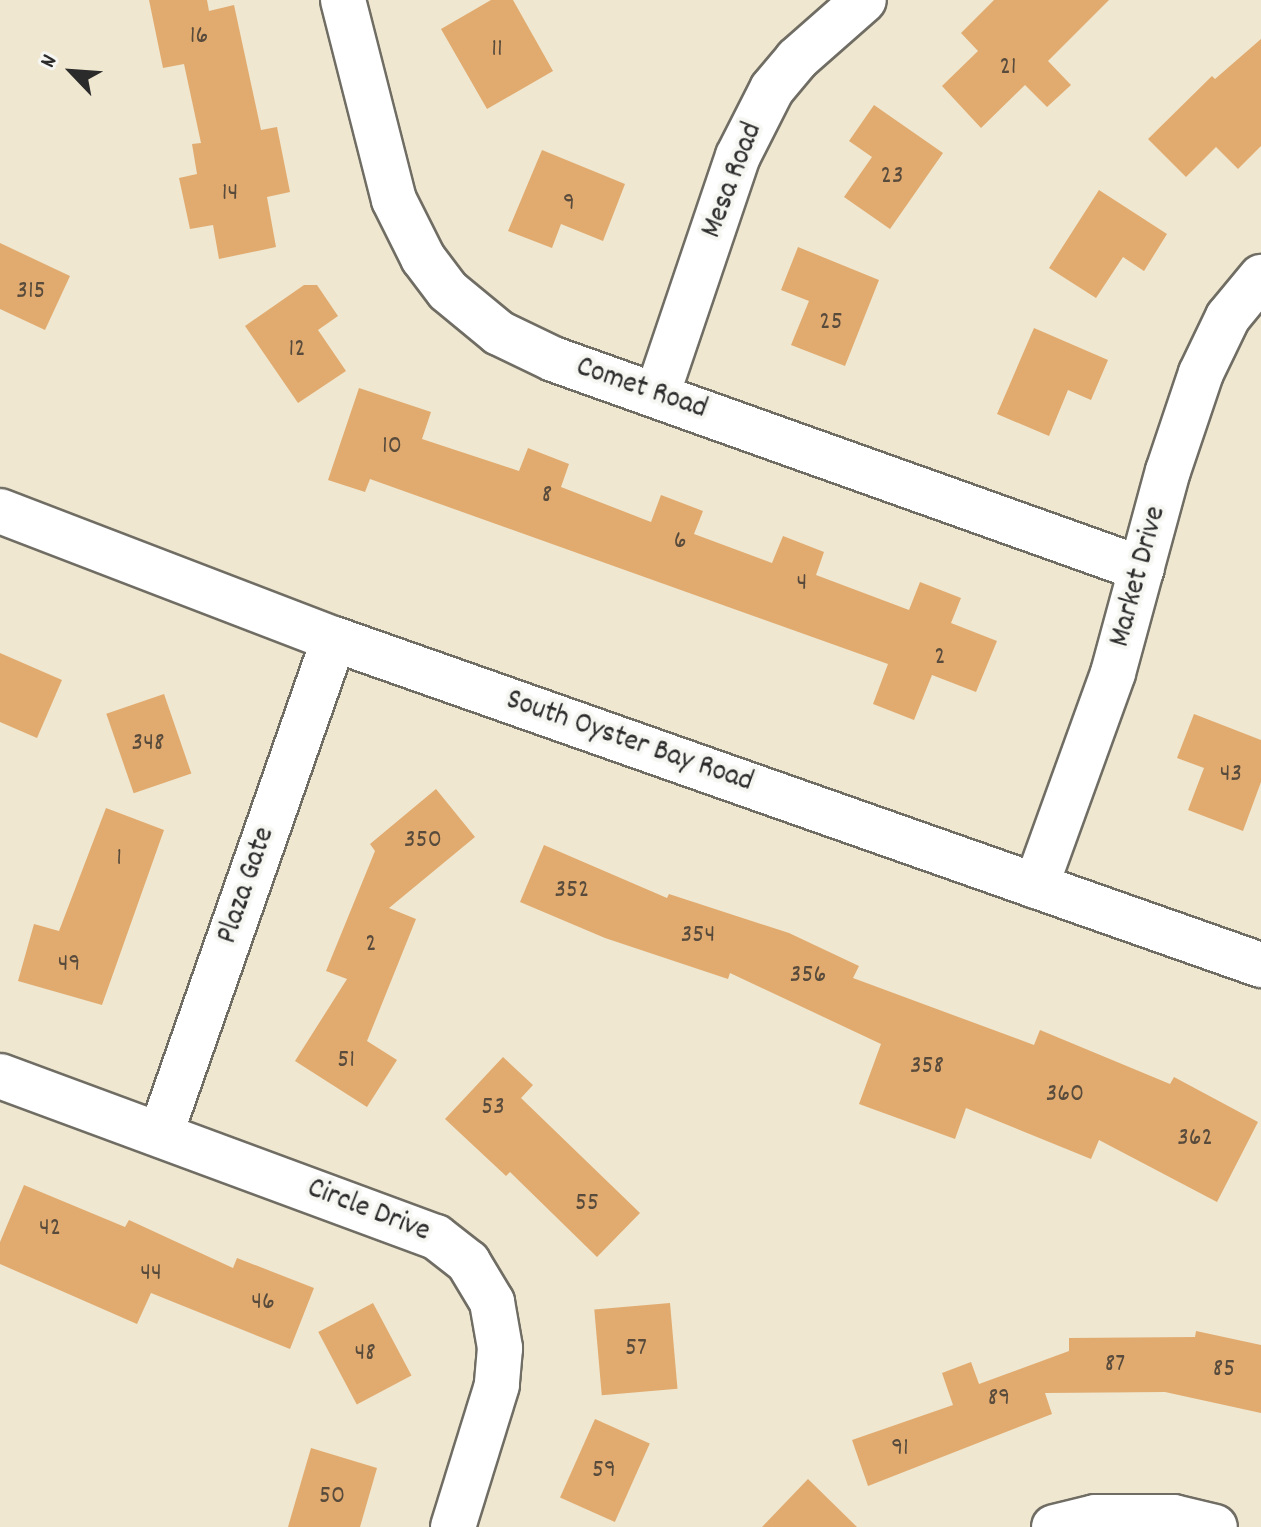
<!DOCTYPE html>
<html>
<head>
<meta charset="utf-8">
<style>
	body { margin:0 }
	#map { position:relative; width:1261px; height:1527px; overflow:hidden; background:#efe7cf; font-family:Dekko,sans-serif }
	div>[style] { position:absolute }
	.building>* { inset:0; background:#e1ab70; transform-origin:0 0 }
	.roads { filter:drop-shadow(2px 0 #706d64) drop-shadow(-2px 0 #706d64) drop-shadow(0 2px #706d64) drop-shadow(0 -2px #706d64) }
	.street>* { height:44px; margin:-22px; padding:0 22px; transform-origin:22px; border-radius:22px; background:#fff }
	.secondary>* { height:44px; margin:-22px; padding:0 22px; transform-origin:22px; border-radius:22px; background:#fff }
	span { translate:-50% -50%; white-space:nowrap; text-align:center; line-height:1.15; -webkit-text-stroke:8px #f6f6f2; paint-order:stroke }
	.number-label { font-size:26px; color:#584b3c }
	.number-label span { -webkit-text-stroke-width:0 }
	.street-label { font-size:30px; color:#2b2b2b }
	.north { position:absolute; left:32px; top:32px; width:80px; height:80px; -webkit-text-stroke:6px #f6f6f2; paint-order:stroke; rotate:295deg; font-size:22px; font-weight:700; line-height:32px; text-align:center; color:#2b2b2b }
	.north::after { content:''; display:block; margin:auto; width:28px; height:36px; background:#2b2b2b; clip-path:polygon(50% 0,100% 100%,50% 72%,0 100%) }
</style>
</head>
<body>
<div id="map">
	<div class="building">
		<div style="clip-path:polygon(149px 0,207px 0,209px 11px,234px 5px,261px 130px,277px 127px,290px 192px,267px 197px,276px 247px,219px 259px,213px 225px,190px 229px,179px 178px,197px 174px,192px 144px,201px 143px,184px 64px,163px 68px)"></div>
		<div style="clip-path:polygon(491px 0,513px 0,553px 71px,487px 109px,441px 29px)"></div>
		<div style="clip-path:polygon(994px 0,1109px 0,1048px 61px,1071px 85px,1047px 107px,1025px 85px,981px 128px,942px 86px,978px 51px,961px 33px)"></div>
		<div style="clip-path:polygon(1261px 39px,1261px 146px,1238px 169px,1216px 147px,1186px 177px,1148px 139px,1212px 76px,1215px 79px)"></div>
		<div style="clip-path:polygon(874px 105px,943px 153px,890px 229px,844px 197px,872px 157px,849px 141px)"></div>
		<div style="clip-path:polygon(542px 150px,625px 184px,603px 241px,561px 224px,552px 248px,508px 231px)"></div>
		<div style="clip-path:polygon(1099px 190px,1167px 234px,1144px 271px,1123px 257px,1096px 298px,1049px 268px)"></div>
		<div style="clip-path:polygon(0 243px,70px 276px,45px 330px,0 309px)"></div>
		<div style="clip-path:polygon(798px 247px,879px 280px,845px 366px,791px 345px,809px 301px,781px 290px)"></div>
		<div style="clip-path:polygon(304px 285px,317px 285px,338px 316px,318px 330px,346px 371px,298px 403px,245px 326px)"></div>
		<div style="clip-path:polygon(1034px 328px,1108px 360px,1091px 400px,1068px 390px,1049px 436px,997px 414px)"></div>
		<div style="clip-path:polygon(359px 388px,431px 412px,422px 439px,519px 471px,528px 448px,569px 464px,561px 487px,651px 522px,661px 495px,703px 511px,694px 534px,772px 563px,783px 536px,824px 552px,816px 575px,909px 610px,920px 582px,961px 598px,951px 623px,997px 641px,976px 692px,932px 675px,914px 720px,873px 704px,888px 664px,370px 479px,365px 492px,328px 480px)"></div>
		<div style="clip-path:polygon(0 653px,62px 680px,37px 738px,0 722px)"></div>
		<div style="left:164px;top:694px;width:84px;height:61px;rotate:71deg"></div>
		<div style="clip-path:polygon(1194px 714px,1261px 740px,1261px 782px,1243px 831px,1188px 810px,1204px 768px,1177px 758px)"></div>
		<div style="clip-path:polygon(436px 789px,475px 837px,389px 908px,416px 919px,367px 1041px,397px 1060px,367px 1107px,295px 1061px,347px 979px,326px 971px,375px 851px,370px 844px)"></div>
		<div style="clip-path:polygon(106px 808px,164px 830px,102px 1005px,18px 981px,34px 924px,59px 931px)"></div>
		<div style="clip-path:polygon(544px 845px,667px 898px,669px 894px,789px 933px,859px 966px,853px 978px,1034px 1045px,1040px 1030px,1170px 1084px,1174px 1077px,1258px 1122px,1217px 1202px,1099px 1140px,1091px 1159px,966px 1108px,955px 1139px,859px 1104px,881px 1044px,730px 973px,728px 979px,605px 938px,520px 902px)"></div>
		<div style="clip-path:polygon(503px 1057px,533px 1085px,521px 1098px,640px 1213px,597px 1257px,510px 1172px,506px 1176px,445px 1119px)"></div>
		<div style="clip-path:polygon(24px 1185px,125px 1227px,129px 1220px,233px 1268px,237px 1258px,314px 1288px,290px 1349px,151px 1293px,137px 1324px,0 1264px,0 1242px)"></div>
		<div style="left:373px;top:1303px;width:82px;height:62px;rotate:62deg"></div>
		<div style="left:670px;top:1303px;width:86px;height:76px;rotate:85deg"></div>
		<div style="clip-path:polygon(1196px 1331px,1261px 1345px,1261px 1413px,1165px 1392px,1045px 1393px,1052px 1414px,868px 1486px,852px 1440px,953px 1405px,942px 1373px,971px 1362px,979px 1384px,1069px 1351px,1069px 1338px,1195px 1337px)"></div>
		<div style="left:595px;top:1419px;width:60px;height:86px;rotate:24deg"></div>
		<div style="clip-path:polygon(311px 1448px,377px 1468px,360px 1527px,288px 1527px)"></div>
		<div style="clip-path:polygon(808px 1479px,857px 1527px,762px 1527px)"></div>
	</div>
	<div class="roads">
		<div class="street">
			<div style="left:343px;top:0;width:206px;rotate:75.7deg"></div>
			<div style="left:394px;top:200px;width:65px;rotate:63.4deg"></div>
			<div style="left:423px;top:258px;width:41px;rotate:52.9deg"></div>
			<div style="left:448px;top:291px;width:66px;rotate:39.5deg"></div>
			<div style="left:499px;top:333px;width:60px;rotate:25.7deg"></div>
			<div style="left:553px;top:359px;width:625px;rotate:19.62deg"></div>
			<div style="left:657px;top:395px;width:252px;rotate:-71.3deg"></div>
			<div style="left:738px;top:156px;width:75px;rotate:-63.1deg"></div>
			<div style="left:772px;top:89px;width:39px;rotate:-50deg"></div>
			<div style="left:797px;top:59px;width:89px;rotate:-41.4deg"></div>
			<div style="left:1036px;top:886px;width:226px;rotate:-70.1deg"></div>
			<div style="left:1113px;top:673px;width:209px;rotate:-74.8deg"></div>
			<div style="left:1168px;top:471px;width:103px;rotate:-71.4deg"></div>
			<div style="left:1201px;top:373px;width:62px;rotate:-64.3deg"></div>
			<div style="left:1228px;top:317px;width:52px;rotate:-50.5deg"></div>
			<div style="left:0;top:1076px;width:465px;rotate:20.3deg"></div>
			<div style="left:436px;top:1237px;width:41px;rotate:38deg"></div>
			<div style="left:468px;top:1262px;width:47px;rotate:59deg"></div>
			<div style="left:492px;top:1302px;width:47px;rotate:80.1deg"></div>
			<div style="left:500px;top:1348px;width:37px;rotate:95deg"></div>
			<div style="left:497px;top:1385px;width:149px;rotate:107.2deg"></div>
			<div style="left:161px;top:1133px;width:523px;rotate:-70.7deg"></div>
			<div style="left:1054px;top:1527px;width:42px;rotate:-13.7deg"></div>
			<div style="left:1095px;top:1517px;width:79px"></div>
			<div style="left:1174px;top:1517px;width:42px;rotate:13.7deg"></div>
		</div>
		<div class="secondary">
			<div style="left:0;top:511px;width:358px;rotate:21deg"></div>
			<div style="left:334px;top:639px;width:983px;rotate:19.38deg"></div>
		</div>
	</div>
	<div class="number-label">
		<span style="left:199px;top:37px">16</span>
		<span style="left:497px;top:50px">11</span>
		<span style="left:1008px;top:68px">21</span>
		<span style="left:892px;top:177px">23</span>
		<span style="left:230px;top:194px">14</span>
		<span style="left:569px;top:204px">9</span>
		<span style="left:31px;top:292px">315</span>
		<span style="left:831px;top:323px">25</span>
		<span style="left:297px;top:350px">12</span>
		<span style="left:392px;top:447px">10</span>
		<span style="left:547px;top:496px">8</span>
		<span style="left:680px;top:542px">6</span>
		<span style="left:802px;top:584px">4</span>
		<span style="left:940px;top:658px">2</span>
		<span style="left:148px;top:744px">348</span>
		<span style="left:1231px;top:775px">43</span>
		<span style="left:423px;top:841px">350</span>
		<span style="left:119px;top:859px">1</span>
		<span style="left:572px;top:891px">352</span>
		<span style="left:698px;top:936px">354</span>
		<span style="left:371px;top:945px">2</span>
		<span style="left:69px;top:965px">49</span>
		<span style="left:808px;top:976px">356</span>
		<span style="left:346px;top:1061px">51</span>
		<span style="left:927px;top:1067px">358</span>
		<span style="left:1065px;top:1095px">360</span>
		<span style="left:493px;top:1108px">53</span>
		<span style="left:1195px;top:1139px">362</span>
		<span style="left:587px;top:1204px">55</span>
		<span style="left:50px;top:1229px">42</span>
		<span style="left:151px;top:1274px">44</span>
		<span style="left:263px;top:1303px">46</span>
		<span style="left:636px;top:1349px">57</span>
		<span style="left:365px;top:1354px">48</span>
		<span style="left:1115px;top:1365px">87</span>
		<span style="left:1224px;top:1370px">85</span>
		<span style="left:999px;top:1399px">89</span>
		<span style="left:900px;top:1449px">91</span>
		<span style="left:604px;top:1471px">59</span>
		<span style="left:332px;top:1497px">50</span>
	</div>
	<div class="street-label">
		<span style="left:734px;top:181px;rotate:-69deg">Mesa Road</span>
		<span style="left:641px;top:390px;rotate:19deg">Comet Road</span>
		<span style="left:1140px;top:577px;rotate:-75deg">Market Drive</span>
		<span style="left:629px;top:743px;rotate:19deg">South Oyster Bay Road</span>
		<span style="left:248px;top:886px;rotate:-71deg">Plaza Gate</span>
		<span style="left:368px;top:1212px;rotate:21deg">Circle Drive</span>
	</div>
	<div class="north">N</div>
</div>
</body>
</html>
